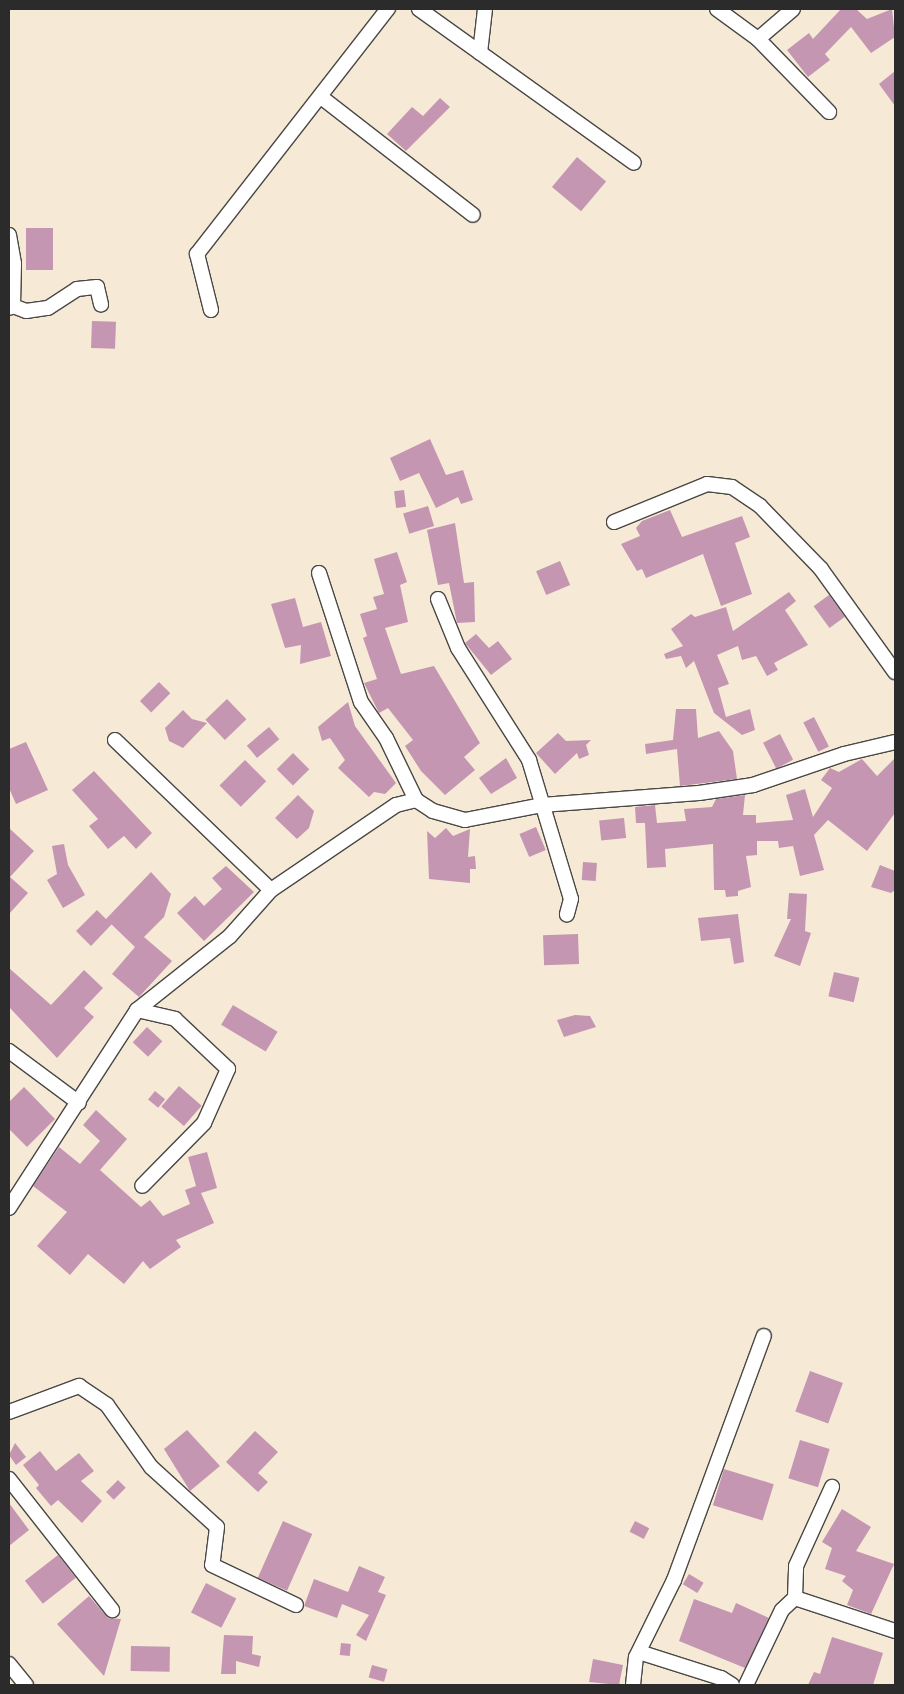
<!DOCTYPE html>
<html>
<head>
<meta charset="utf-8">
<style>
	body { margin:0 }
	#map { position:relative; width:904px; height:1694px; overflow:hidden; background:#f6ead6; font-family:"IM FELL Great Primer",serif }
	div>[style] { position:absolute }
	.building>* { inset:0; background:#c496b2; transform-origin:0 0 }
	.roads { filter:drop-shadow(1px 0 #494845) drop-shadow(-1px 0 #494845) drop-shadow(0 1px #494845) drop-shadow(0 -1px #494845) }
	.minor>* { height:14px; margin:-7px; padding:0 7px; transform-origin:7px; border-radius:7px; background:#fff }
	span { translate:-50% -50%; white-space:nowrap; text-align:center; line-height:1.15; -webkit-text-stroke:5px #fff; paint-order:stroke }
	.frame { position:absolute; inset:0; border:10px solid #2b2b2b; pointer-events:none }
</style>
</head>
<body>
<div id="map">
	<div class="building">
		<div style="clip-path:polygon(841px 9px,856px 9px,867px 19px,892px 9px,895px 37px,871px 53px,851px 27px,825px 54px,830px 60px,808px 77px,787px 50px,809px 33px,813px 39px)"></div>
		<div style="clip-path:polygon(895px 71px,895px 106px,879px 84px)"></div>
		<div style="clip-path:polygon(440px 98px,450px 107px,406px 151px,387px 134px,412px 107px,423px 116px)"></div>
		<div style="left:577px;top:157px;width:38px;height:39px;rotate:40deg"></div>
		<div style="left:26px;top:228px;width:27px;height:42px"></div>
		<div style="left:92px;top:321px;width:24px;height:27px;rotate:2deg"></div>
		<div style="clip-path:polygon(430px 439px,446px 475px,463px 470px,473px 500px,461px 504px,458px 497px,436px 508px,419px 473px,400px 481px,390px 458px)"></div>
		<div style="left:404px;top:490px;width:17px;height:10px;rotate:83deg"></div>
		<div style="left:428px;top:506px;width:21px;height:26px;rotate:73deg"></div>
		<div style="clip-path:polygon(670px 510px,682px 537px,742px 516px,750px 537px,735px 543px,752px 594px,721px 606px,703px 554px,646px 578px,642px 569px,637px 571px,621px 544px,640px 536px,636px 528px,642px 521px)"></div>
		<div style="clip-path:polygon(455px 523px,464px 583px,474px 582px,475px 622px,457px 623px,449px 583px,438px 585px,427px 530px)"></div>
		<div style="clip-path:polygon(397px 552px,407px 582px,400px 585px,408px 622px,385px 628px,401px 674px,434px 666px,480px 743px,464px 757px,475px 770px,445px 795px,421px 771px,405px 746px,413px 740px,388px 708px,379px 713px,364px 683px,377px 679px,363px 638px,367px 636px,360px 614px,377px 609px,373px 597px,384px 594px,374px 559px)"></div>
		<div style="left:560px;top:561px;width:26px;height:26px;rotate:67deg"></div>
		<div style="clip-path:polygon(789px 592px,796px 601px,785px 610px,808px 645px,774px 663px,778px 670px,767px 676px,756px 656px,742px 660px,738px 646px,717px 655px,729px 684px,718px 688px,726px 717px,750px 709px,755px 730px,742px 735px,714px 713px,694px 661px,686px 668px,681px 656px,666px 659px,664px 654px,683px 646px,671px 629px,691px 614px,695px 617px,726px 607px,733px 631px)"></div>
		<div style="left:829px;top:595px;width:27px;height:19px;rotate:54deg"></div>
		<div style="clip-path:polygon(295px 598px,303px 627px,321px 622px,331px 656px,300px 664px,301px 645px,285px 648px,271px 604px)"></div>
		<div style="clip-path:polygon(476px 634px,489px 648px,498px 641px,512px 659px,491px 675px,465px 643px)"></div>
		<div style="left:159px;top:682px;width:16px;height:27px;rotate:45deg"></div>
		<div style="left:227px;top:699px;width:28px;height:30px;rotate:46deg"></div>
		<div style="clip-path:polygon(348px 702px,355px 726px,396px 783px,385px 794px,374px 792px,369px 797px,338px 768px,345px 760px,330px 738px,322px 741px,318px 727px)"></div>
		<div style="clip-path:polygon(676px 709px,696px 709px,698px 738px,719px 731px,733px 751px,737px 779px,680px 786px,677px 749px,646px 754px,645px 744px,673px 740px)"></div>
		<div style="clip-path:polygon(183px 710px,192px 719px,207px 723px,183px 748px,169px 741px,165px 728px)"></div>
		<div style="left:814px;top:717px;width:33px;height:12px;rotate:63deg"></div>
		<div style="left:269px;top:727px;width:16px;height:29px;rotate:50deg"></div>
		<div style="clip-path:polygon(558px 733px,566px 741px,591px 740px,586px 745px,589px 755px,579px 759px,577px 753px,555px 774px,536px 753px)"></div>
		<div style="left:780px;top:734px;width:29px;height:19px;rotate:63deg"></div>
		<div style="clip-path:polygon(26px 742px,48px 790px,16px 804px,9px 788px,9px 749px)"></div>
		<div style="left:293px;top:753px;width:23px;height:23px;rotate:45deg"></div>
		<div style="clip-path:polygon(506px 758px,517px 778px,491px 794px,479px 778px)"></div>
		<div style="clip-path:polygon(895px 758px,895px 813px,867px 851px,828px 820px,814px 835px,824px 870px,800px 876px,793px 846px,779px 848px,778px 841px,757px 841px,757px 855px,746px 856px,751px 887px,738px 891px,738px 896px,726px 897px,725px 890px,714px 890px,713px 844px,665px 849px,666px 867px,647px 868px,645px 823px,636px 823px,635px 807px,655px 805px,657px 823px,686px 821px,684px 809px,712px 807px,716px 799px,745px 795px,743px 815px,756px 815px,756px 823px,793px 820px,786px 795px,805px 789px,813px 817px,832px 788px,821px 780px,830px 768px,839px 772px,862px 759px,877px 776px)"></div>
		<div style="left:245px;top:760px;width:30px;height:36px;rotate:45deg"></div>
		<div style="clip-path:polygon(94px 771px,152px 833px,136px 849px,124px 836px,108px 849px,89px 826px,98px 819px,72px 790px)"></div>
		<div style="clip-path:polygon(298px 795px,314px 811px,309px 828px,297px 839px,275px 818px)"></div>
		<div style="left:624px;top:818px;width:20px;height:25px;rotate:84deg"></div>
		<div style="left:536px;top:827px;width:25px;height:18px;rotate:67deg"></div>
		<div style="clip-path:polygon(9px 828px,34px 851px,10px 877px,28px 893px,9px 914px)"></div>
		<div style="clip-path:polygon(446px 828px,453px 836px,470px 829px,468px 857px,475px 856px,476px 869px,470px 869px,470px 883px,429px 879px,427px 831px,435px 838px)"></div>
		<div style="clip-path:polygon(64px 844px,68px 865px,85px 895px,63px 908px,47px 880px,57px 874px,52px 846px)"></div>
		<div style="left:583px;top:862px;width:14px;height:18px;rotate:4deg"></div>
		<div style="clip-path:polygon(880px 865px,895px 871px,895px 890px,891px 893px,871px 887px)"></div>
		<div style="clip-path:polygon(226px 866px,254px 892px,204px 941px,177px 913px,195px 896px,204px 906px,222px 889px,212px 878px)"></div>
		<div style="clip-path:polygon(151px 872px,171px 894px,164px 917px,144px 937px,172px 961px,139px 997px,112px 974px,135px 947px,108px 921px,112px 924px,91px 946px,76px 931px,97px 910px,106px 919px)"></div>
		<div style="clip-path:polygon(789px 893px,807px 894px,805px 931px,811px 933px,800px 966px,774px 956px,791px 919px,787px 919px)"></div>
		<div style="clip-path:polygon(738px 914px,744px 962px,734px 964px,730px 938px,701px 941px,698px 918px)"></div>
		<div style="left:578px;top:934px;width:30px;height:35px;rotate:88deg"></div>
		<div style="clip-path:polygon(9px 968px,51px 1005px,84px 970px,103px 988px,84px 1008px,94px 1017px,57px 1058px,9px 1007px)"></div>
		<div style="left:834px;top:972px;width:26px;height:25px;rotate:13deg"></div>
		<div style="left:233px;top:1005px;width:52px;height:23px;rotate:31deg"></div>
		<div style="clip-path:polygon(575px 1015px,590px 1016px,596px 1027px,564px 1037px,557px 1020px)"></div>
		<div style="left:147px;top:1027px;width:21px;height:21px;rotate:43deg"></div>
		<div style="left:179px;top:1086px;width:30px;height:27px;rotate:41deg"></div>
		<div style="clip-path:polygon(24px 1087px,55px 1119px,27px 1147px,9px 1129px,9px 1102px)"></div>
		<div style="left:155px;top:1091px;width:13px;height:11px;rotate:39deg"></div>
		<div style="clip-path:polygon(96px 1110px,127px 1139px,100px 1170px,141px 1207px,150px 1200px,163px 1216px,190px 1204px,185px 1190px,196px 1186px,188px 1157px,207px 1152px,217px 1188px,201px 1193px,214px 1223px,176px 1240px,181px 1247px,150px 1269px,143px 1261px,124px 1284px,88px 1254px,70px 1275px,37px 1246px,67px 1212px,33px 1186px,59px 1147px,80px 1164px,100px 1141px,83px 1125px)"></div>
		<div style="left:810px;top:1371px;width:35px;height:43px;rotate:20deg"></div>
		<div style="clip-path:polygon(187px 1430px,220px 1466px,190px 1491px,164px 1449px)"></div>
		<div style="clip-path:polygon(255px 1431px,278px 1452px,258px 1473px,268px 1482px,258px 1492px,226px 1462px)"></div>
		<div style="left:800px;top:1440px;width:31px;height:40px;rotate:17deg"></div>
		<div style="clip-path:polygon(15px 1443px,26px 1457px,16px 1465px,9px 1455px)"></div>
		<div style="clip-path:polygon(40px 1451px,56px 1471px,79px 1453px,94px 1471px,81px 1481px,102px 1501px,82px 1523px,58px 1500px,51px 1506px,36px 1488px,39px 1485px,23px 1465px)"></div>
		<div style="left:724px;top:1469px;width:52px;height:38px;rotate:17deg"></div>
		<div style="left:118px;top:1480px;width:11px;height:17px;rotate:45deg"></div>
		<div style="clip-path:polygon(9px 1503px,29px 1530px,9px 1546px)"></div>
		<div style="clip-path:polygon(842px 1509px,871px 1527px,856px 1551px,894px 1564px,871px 1614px,847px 1605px,853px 1590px,842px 1581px,846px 1576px,825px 1569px,832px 1548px,822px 1542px)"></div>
		<div style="left:283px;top:1521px;width:32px;height:62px;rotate:24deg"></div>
		<div style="left:635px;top:1521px;width:16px;height:12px;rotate:27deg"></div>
		<div style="left:58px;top:1555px;width:29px;height:42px;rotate:52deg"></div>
		<div style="clip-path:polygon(359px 1566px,385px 1577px,378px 1592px,386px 1595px,366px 1641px,356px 1635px,369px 1615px,342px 1604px,337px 1618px,304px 1606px,314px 1579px,348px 1592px)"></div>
		<div style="left:689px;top:1574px;width:17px;height:12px;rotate:31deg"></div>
		<div style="left:206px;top:1583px;width:34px;height:33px;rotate:27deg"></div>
		<div style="clip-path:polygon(89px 1596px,108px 1618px,121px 1619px,104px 1676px,57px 1624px)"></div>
		<div style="clip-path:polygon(694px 1599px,732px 1613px,736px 1603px,769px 1618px,745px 1668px,679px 1641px)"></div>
		<div style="clip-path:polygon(224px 1635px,253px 1636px,252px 1654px,261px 1656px,259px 1667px,236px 1661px,236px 1674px,221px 1674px)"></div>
		<div style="clip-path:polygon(832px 1637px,883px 1653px,873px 1685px,808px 1685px,814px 1672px,820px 1674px)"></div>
		<div style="left:341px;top:1643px;width:10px;height:12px;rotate:6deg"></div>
		<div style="left:131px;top:1646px;width:39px;height:25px;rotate:1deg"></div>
		<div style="clip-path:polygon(593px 1659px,623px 1665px,619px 1685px,589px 1682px)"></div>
		<div style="left:372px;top:1665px;width:16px;height:13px;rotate:15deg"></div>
	</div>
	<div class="roads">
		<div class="minor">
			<div style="left:419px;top:9px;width:264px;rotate:35.6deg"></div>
			<div style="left:717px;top:9px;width:51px;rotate:36.2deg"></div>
			<div style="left:758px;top:39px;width:102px;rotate:45.8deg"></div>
			<div style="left:758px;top:39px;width:46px;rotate:-40.6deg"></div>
			<div style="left:480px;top:53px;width:44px;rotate:-83.5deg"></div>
			<div style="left:321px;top:97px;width:192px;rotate:37.8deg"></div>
			<div style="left:9px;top:235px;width:29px;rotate:80deg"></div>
			<div style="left:14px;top:264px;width:42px;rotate:91.4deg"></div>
			<div style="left:13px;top:306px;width:4px;rotate:153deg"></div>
			<div style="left:13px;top:306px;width:14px;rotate:21deg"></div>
			<div style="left:26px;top:311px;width:22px;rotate:-8deg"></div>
			<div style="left:48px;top:308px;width:35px;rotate:-33deg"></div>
			<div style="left:77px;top:289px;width:20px;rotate:-6deg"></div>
			<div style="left:97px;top:287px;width:18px;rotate:77deg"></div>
			<div style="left:211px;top:310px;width:58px;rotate:-104deg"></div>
			<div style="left:197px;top:254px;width:311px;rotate:-52.1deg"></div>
			<div style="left:614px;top:522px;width:100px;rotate:-22.2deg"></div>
			<div style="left:707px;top:484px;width:25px;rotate:7deg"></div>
			<div style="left:732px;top:487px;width:34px;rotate:34deg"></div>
			<div style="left:760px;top:506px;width:88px;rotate:45.9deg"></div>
			<div style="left:821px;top:569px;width:127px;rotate:54.3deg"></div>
			<div style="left:319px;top:573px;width:136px;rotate:72deg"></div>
			<div style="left:361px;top:702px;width:44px;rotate:55.2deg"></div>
			<div style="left:386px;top:738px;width:69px;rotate:64.2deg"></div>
			<div style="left:438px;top:599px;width:53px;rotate:67.8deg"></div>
			<div style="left:458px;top:648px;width:133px;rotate:57.6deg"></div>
			<div style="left:529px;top:760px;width:145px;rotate:73.2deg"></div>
			<div style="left:571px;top:899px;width:16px;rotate:105deg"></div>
			<div style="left:115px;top:740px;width:216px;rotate:43.9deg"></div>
			<div style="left:271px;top:890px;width:151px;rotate:-34.2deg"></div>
			<div style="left:396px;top:805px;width:21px;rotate:-14deg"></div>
			<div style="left:416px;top:800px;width:20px;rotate:33deg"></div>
			<div style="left:433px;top:811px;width:33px;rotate:16deg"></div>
			<div style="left:465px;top:820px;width:78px;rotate:-11deg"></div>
			<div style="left:542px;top:805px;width:157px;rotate:-4.4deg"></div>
			<div style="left:699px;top:793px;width:55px;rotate:-8.4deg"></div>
			<div style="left:753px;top:785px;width:96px;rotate:-18.8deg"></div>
			<div style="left:844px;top:754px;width:52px;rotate:-13.2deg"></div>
			<div style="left:137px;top:1010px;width:39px;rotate:13deg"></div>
			<div style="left:175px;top:1019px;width:73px;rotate:43.3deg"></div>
			<div style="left:228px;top:1069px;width:59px;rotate:114deg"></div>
			<div style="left:204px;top:1123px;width:88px;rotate:134.5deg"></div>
			<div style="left:9px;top:1051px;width:87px;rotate:36.6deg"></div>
			<div style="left:9px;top:1208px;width:236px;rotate:-57.1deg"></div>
			<div style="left:137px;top:1010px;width:119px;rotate:-38.5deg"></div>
			<div style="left:230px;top:936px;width:62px;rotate:-48.3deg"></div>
			<div style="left:9px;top:1412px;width:75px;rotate:-20.4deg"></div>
			<div style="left:79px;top:1386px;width:34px;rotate:34deg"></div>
			<div style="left:107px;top:1405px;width:76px;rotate:54.6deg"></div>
			<div style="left:151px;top:1467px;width:89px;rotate:42.3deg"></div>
			<div style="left:217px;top:1527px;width:38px;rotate:97deg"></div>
			<div style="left:212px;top:1565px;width:93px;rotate:25.5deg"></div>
			<div style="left:9px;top:1479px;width:167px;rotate:51.8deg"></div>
			<div style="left:795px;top:1598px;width:32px;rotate:-88deg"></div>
			<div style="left:796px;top:1566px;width:87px;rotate:-65.5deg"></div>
			<div style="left:642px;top:1653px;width:83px;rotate:17.6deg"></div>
			<div style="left:721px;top:1678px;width:13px;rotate:32deg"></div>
			<div style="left:9px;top:1664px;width:27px;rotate:51deg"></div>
			<div style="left:633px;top:1685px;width:28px;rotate:-84deg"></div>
			<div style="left:636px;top:1657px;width:86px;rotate:-63.7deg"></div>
			<div style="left:674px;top:1580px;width:260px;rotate:-69.8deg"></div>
			<div style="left:746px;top:1685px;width:83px;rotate:-64.4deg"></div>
			<div style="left:782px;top:1610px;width:18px;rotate:-43deg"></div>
			<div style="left:795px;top:1598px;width:105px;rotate:18.3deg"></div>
		</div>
	</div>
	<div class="frame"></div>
</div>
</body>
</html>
